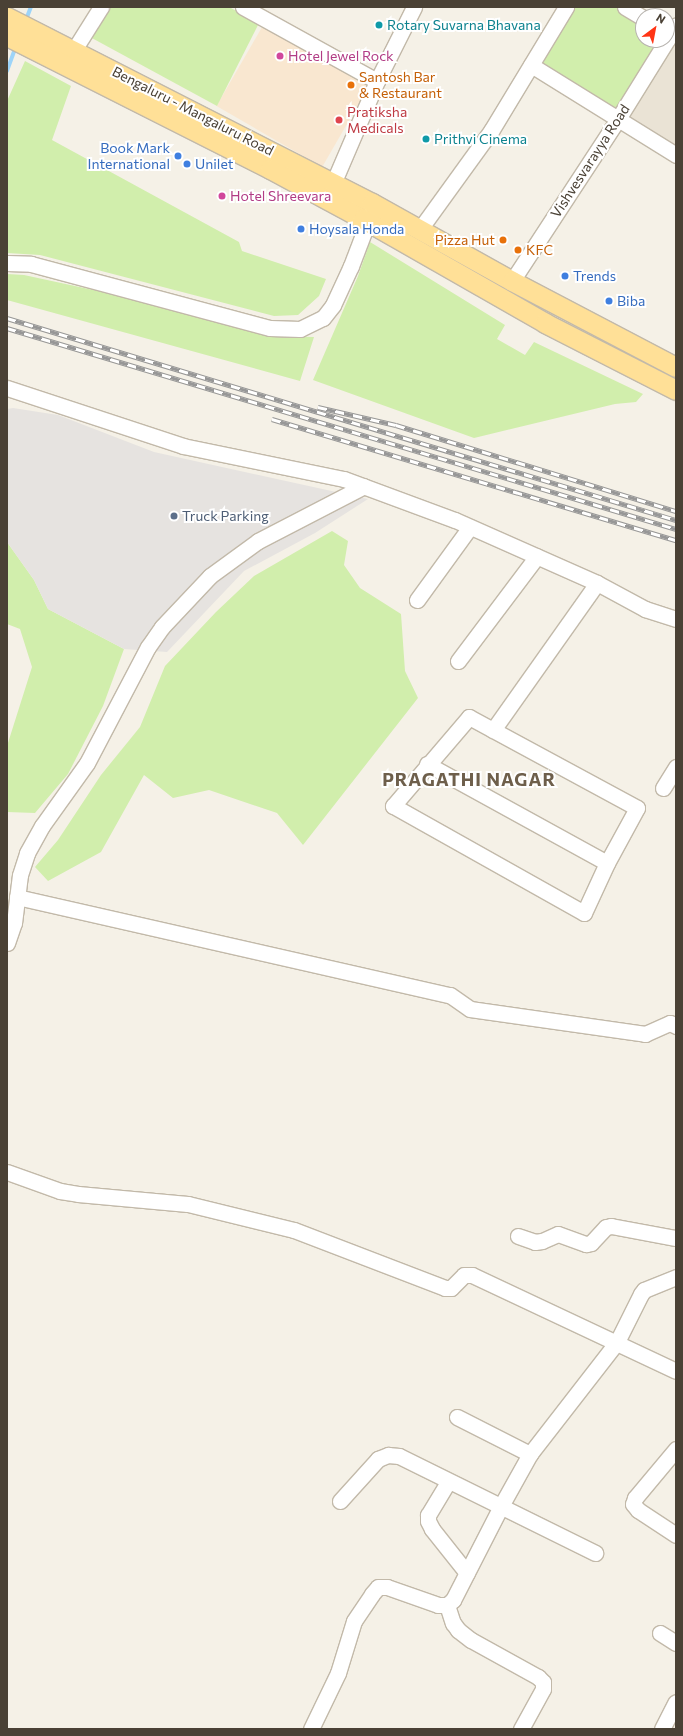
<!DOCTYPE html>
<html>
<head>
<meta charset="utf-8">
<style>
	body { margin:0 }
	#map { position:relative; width:683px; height:1736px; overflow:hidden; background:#f5f1e7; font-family:Commissioner,sans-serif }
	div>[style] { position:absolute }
	.residential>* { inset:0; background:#eae3d5 }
	.commercial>* { inset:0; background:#f9e7d0; transform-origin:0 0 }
	.green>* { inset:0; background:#d1eeac }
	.parking>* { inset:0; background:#e6e3e0 }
	.stream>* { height:3.5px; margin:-1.75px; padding:0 1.75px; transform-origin:1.75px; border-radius:1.75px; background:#9dd4f9 }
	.roads { filter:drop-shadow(1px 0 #c2b9a9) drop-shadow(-1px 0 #c2b9a9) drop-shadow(0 1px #c2b9a9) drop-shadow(0 -1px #c2b9a9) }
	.minor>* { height:15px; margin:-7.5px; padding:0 7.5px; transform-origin:7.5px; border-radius:7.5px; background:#fff }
	.major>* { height:19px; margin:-9.5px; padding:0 9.5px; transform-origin:9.5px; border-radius:9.5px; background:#ffe097 }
	.rail>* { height:4.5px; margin-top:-2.25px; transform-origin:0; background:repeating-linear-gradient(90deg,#fff 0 9px,#979797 0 18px); box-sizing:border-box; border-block:1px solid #979797 }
	.dots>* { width:11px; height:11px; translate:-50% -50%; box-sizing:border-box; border:2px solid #fff; border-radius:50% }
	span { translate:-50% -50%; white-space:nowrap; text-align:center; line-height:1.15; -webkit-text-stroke:4px #fff; paint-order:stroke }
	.culture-label { font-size:14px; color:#0d838f }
	.left { translate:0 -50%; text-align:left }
	.hotel-label { font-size:14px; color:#b23c85 }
	.food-label { font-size:14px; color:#c56008 }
	.right { translate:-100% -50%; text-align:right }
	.street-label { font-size:14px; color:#4a4135 }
	.health-label { font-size:14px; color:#be3a42 }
	.shop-label { font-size:14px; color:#366cbe }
	.service-label { font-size:14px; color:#4e5e75 }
	.district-label { font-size:18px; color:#6e5f4b; font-weight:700; letter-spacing:1px }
	.frame { position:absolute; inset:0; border:8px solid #4a4135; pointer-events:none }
	.north { position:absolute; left:635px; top:8px; width:40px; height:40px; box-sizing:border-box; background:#fff; border:1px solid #b7b3ae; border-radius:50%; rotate:32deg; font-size:11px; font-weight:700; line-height:16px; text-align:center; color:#4a4135 }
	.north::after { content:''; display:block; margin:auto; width:14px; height:18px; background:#ff3515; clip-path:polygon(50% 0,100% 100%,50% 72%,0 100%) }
</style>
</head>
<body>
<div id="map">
	<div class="residential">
		<div style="clip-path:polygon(671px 41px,676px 44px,676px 151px,623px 118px)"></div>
	</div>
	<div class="commercial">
		<div style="left:265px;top:22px;width:122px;height:97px;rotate:30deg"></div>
	</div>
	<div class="green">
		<div style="clip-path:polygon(109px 7px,229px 7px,259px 23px,217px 106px,90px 37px)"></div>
		<div style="clip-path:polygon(573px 7px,617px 7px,643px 23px,643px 40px,662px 40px,616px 114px,537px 65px)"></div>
		<div style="clip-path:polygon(25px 61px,71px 86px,52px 140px,239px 242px,242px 251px,326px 279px,319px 296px,298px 315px,274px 316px,40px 255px,7px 253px,7px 101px)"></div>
		<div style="clip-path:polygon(370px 242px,505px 325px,497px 339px,525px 355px,534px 342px,643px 394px,636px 402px,615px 404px,474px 438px,313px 380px,358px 276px)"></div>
		<div style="clip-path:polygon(7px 274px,24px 275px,98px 291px,271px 336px,314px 337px,300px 381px,7px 300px)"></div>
		<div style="clip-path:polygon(332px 531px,348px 541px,344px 565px,360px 588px,401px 614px,405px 671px,418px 698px,303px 845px,277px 813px,209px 790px,173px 798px,144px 775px,101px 852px,48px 881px,35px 867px,58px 840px,101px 775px,140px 727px,165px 666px,216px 612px,254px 576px)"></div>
		<div style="clip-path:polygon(7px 542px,34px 580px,48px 609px,124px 649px,103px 706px,68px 774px,35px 813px,7px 812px,7px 746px,32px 667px,20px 629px,7px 624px)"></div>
	</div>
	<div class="parking">
		<div style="clip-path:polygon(13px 408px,58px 415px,154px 452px,368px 499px,315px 533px,244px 571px,167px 652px,124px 649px,48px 609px,34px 580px,7px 542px,7px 409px)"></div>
	</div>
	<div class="stream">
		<div style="left:26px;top:20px;width:14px;rotate:-69deg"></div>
		<div style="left:7px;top:71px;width:27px;rotate:-70deg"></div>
	</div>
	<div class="roads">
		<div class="minor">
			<div style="left:243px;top:7px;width:153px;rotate:28.9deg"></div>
			<div style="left:625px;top:7px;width:21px;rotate:31deg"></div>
			<div style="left:667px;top:40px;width:17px;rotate:-59deg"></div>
			<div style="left:74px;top:50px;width:51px;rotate:-57.9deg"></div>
			<div style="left:531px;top:65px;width:171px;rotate:31.8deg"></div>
			<div style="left:329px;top:193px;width:122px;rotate:-66.8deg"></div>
			<div style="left:377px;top:81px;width:83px;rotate:-63.4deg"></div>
			<div style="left:420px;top:229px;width:121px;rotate:-54.1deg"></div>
			<div style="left:491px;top:131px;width:145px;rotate:-58.8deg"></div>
			<div style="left:7px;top:263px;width:24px;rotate:2deg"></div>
			<div style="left:31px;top:264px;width:247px;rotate:15deg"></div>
			<div style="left:270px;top:328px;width:30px;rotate:2deg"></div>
			<div style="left:300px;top:329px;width:25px;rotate:-26deg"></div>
			<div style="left:323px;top:318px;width:16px;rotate:-52deg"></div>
			<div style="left:333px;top:305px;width:43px;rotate:-65.2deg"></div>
			<div style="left:351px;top:266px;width:59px;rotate:-69.1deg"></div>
			<div style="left:512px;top:281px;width:194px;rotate:-56.8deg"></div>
			<div style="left:618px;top:119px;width:93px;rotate:-58.2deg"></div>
			<div style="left:7px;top:388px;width:185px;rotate:18.2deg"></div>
			<div style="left:183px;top:446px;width:164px;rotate:11.6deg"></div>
			<div style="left:344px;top:479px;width:118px;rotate:20.3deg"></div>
			<div style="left:455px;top:520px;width:155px;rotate:23.9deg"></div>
			<div style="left:597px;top:583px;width:55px;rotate:28.4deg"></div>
			<div style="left:645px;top:609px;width:33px;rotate:18deg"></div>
			<div style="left:417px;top:600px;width:90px;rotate:-54deg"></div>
			<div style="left:458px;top:661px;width:131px;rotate:-53deg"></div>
			<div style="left:469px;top:717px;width:191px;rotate:28.4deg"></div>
			<div style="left:637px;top:808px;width:63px;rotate:118.6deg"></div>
			<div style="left:607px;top:863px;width:55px;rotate:114.7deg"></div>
			<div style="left:584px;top:913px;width:219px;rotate:-150.7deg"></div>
			<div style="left:393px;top:806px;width:117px;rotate:-49.5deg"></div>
			<div style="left:493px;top:730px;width:180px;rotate:-54.7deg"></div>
			<div style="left:427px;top:764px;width:205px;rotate:28.8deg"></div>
			<div style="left:663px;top:788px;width:25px;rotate:-58deg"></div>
			<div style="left:17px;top:897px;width:444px;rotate:12.8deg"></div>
			<div style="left:450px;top:995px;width:24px;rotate:35deg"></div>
			<div style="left:470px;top:1009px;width:177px;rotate:8.1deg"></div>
			<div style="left:645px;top:1034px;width:27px;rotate:-24deg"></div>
			<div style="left:670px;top:1023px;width:7px;rotate:27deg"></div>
			<div style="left:7px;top:943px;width:21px;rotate:-71deg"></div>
			<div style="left:14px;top:923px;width:48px;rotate:-82.9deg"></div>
			<div style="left:20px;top:875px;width:23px;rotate:-72deg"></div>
			<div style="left:27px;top:853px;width:31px;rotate:-61deg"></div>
			<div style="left:42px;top:826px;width:77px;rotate:-54.5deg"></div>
			<div style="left:87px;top:763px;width:131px;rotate:-62.3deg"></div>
			<div style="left:148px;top:647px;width:24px;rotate:-55deg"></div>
			<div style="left:162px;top:627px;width:70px;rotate:-46.7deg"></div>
			<div style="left:210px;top:576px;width:59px;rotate:-36.1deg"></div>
			<div style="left:258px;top:541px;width:119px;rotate:-27.4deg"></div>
			<div style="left:7px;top:1172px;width:56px;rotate:19.7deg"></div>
			<div style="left:60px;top:1191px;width:18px;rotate:9deg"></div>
			<div style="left:78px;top:1194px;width:110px;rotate:5.2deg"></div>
			<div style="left:188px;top:1204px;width:109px;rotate:13.8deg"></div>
			<div style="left:294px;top:1230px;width:162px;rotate:21deg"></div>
			<div style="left:445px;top:1288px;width:6px"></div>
			<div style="left:451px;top:1288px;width:18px;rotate:-45deg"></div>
			<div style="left:464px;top:1275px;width:8px"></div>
			<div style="left:472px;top:1275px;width:225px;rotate:25.2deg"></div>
			<div style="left:518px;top:1236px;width:18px;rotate:19deg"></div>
			<div style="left:535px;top:1242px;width:7px;rotate:-8deg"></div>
			<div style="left:542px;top:1241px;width:17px;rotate:-24deg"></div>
			<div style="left:558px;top:1234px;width:30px;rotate:20deg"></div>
			<div style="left:586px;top:1244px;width:5px;rotate:-11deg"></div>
			<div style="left:591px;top:1243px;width:22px;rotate:-47deg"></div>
			<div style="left:606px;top:1227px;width:5px;rotate:-11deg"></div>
			<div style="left:611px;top:1226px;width:66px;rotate:10.5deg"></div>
			<div style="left:457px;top:1417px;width:82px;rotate:26.9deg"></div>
			<div style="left:676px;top:1449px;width:64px;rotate:129.9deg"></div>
			<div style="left:635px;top:1498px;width:6px;rotate:108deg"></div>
			<div style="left:633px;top:1504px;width:8px;rotate:50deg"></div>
			<div style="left:638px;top:1510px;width:45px;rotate:33.3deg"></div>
			<div style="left:448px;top:1482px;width:39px;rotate:121deg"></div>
			<div style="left:428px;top:1515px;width:6px;rotate:90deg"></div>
			<div style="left:428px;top:1521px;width:9px;rotate:63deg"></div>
			<div style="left:432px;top:1529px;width:56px;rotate:51.5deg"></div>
			<div style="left:340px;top:1501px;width:57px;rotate:-47.9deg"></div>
			<div style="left:378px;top:1459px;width:11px;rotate:-22deg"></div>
			<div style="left:388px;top:1455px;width:11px;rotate:5deg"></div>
			<div style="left:399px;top:1456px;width:219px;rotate:26.3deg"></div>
			<div style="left:447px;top:1605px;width:19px;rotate:72deg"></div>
			<div style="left:453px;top:1623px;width:9px;rotate:54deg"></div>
			<div style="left:458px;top:1630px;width:16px;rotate:38deg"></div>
			<div style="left:471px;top:1640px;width:77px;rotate:28.9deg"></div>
			<div style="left:538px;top:1677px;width:7px;rotate:45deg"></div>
			<div style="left:543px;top:1682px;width:7px;rotate:90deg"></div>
			<div style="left:543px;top:1689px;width:46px;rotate:118.8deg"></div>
			<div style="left:660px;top:1633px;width:19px;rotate:32deg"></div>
			<div style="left:311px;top:1729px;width:62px;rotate:-64.3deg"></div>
			<div style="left:338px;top:1673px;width:54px;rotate:-72.9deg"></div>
			<div style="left:354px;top:1621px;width:32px;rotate:-56deg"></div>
			<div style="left:372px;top:1594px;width:9px;rotate:-49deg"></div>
			<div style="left:378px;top:1587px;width:9px"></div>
			<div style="left:387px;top:1587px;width:54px;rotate:19.4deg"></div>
			<div style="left:438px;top:1605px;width:9px"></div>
			<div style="left:447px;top:1605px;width:8px;rotate:-40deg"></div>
			<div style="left:453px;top:1600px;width:106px;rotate:-62.9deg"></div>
			<div style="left:501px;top:1506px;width:60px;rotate:-60.9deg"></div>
			<div style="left:530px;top:1454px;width:142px;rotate:-52.2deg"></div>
			<div style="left:617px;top:1342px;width:54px;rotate:-63.4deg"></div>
			<div style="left:641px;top:1294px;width:5px;rotate:-53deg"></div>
			<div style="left:644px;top:1290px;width:35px;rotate:-22deg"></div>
			<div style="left:662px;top:1729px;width:30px;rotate:-63deg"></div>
		</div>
		<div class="major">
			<div style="left:7px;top:17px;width:410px;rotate:27deg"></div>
			<div style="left:372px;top:203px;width:160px;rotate:29.1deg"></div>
			<div style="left:512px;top:281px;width:185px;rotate:27.7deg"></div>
			<div style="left:7px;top:36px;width:295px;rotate:26.8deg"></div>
			<div style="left:270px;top:169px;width:106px;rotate:28.3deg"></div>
			<div style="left:363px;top:219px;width:210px;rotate:29.7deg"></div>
			<div style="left:545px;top:323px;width:147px;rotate:27.1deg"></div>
		</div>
	</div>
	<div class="rail">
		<div style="left:7px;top:318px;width:699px;rotate:16.8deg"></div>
		<div style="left:7px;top:328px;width:699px;rotate:16.72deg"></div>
		<div style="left:318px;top:407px;width:80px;rotate:13deg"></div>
		<div style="left:396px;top:425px;width:293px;rotate:17.1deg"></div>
		<div style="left:272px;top:419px;width:422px;rotate:16.7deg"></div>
	</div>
	<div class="dots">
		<div style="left:379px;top:25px;background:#0f9aa8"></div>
		<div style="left:280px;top:56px;background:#d1479c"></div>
		<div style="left:351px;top:85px;background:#e8710a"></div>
		<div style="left:339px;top:120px;background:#e0444e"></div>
		<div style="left:426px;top:139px;background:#0f9aa8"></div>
		<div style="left:178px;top:156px;background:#3f7fe0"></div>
		<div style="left:187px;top:164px;background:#3f7fe0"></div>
		<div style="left:222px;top:196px;background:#d1479c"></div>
		<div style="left:301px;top:229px;background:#3f7fe0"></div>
		<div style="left:503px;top:240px;background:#e8710a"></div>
		<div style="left:518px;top:250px;background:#e8710a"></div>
		<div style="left:565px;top:276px;background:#3f7fe0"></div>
		<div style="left:609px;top:301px;background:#3f7fe0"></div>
		<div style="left:174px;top:516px;background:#5c6f8a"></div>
	</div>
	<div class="culture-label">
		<span class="left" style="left:387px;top:25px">Rotary Suvarna Bhavana</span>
		<span class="left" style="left:434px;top:139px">Prithvi Cinema</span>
	</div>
	<div class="hotel-label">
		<span class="left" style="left:288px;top:56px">Hotel Jewel Rock</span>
		<span class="left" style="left:230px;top:196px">Hotel Shreevara</span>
	</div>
	<div class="food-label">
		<span class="left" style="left:359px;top:85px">Santosh Bar<br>&amp; Restaurant</span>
		<span class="right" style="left:495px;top:240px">Pizza Hut</span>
		<span class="left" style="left:526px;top:250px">KFC</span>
	</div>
	<div class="street-label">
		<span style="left:193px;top:111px;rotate:27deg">Bengaluru - Mangaluru Road</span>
		<span style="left:590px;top:161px;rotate:-57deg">Vishvesvarayya Road</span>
	</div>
	<div class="health-label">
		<span class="left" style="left:347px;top:120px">Pratiksha<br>Medicals</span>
	</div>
	<div class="shop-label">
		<span class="right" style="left:170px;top:156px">Book Mark<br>International</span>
		<span class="left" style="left:195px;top:164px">Unilet</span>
		<span class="left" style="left:309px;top:229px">Hoysala Honda</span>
		<span class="left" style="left:573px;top:276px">Trends</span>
		<span class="left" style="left:617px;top:301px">Biba</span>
	</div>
	<div class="service-label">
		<span class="left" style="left:182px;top:516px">Truck Parking</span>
	</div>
	<div class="district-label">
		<span style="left:469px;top:779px">PRAGATHI NAGAR</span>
	</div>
	<div class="frame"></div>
	<div class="north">N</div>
</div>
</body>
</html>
